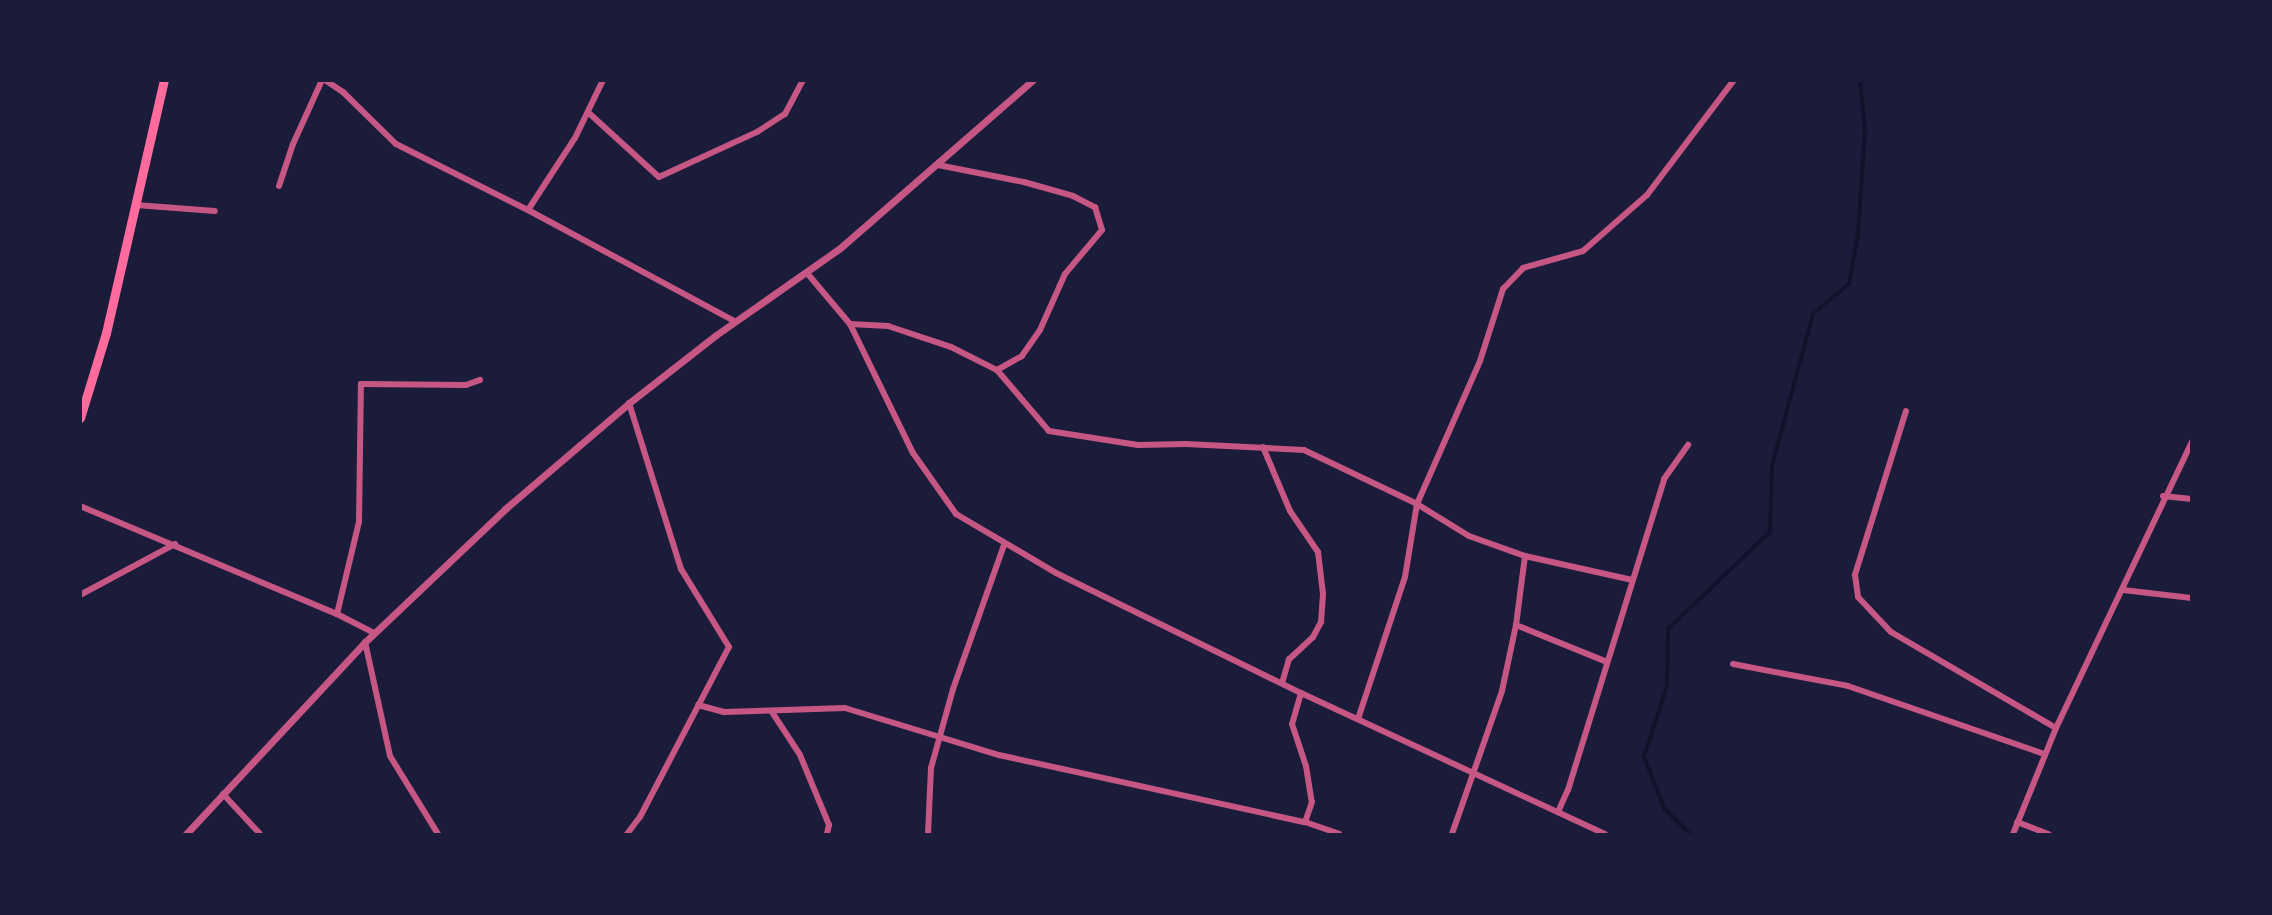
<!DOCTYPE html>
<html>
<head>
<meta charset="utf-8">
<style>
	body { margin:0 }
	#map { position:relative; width:2272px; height:915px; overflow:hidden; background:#1b1b3a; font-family:"IBM Plex Sans",sans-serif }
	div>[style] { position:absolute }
	.stream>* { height:3.5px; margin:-1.75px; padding:0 1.75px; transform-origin:1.75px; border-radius:1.75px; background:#12122b }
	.minor>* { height:6px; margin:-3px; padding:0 3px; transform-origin:3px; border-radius:3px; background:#c65784 }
	.tertiary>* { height:7px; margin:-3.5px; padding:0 3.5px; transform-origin:3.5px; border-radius:3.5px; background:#c65784 }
	.secondary>* { height:9px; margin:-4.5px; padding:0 4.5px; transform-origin:4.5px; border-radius:4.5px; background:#ff6b9d }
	span { translate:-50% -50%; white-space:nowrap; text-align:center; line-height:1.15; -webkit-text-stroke:7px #1b1b3a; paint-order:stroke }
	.frame { position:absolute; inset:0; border:82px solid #1b1b3a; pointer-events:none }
</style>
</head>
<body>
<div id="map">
	<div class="stream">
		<div style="left:1690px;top:834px;width:35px;rotate:-136deg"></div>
		<div style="left:1665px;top:810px;width:57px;rotate:-111.6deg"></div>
		<div style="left:1644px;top:757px;width:75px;rotate:-72.1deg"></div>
		<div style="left:1667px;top:686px;width:57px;rotate:-89deg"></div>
		<div style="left:1668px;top:629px;width:141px;rotate:-43.6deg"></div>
		<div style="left:1770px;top:532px;width:66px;rotate:-88.3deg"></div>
		<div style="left:1772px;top:466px;width:157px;rotate:-74.9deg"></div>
		<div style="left:1813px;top:314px;width:47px;rotate:-39.8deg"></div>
		<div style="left:1849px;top:284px;width:50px;rotate:-79.6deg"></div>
		<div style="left:1858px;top:235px;width:105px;rotate:-86.2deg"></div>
		<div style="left:1865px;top:130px;width:50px;rotate:-95.7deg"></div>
	</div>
	<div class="minor">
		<div style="left:325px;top:80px;width:22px;rotate:34deg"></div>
		<div style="left:343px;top:92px;width:74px;rotate:44.5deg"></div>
		<div style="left:396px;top:144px;width:148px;rotate:26.6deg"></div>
		<div style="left:528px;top:210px;width:234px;rotate:28.3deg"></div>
		<div style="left:590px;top:114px;width:93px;rotate:42.4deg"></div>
		<div style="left:659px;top:177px;width:108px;rotate:-24.7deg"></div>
		<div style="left:757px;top:132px;width:33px;rotate:-33deg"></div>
		<div style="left:785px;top:114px;width:38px;rotate:-62deg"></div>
		<div style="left:938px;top:165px;width:88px;rotate:11.2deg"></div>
		<div style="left:1024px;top:182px;width:51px;rotate:15.9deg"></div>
		<div style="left:1073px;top:196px;width:25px;rotate:27deg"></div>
		<div style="left:1095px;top:207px;width:24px;rotate:73deg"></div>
		<div style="left:1102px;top:230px;width:57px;rotate:130.1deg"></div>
		<div style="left:1065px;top:274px;width:61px;rotate:114.1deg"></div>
		<div style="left:1040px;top:330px;width:32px;rotate:125deg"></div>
		<div style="left:1022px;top:356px;width:29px;rotate:151deg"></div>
		<div style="left:279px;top:186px;width:44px;rotate:-71.6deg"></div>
		<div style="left:293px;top:144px;width:70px;rotate:-65.6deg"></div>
		<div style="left:136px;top:205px;width:79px;rotate:4.3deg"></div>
		<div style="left:528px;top:210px;width:86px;rotate:-56.9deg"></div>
		<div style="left:575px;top:138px;width:64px;rotate:-64.2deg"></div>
		<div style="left:807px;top:273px;width:67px;rotate:49.9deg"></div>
		<div style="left:850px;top:324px;width:144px;rotate:64deg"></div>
		<div style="left:913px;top:453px;width:75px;rotate:54.8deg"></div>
		<div style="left:956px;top:514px;width:116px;rotate:30.5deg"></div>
		<div style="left:1056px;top:573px;width:273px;rotate:26.1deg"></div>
		<div style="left:1301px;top:693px;width:335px;rotate:24.9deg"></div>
		<div style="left:850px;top:324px;width:38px;rotate:3deg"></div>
		<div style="left:888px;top:326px;width:66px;rotate:18.4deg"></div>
		<div style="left:951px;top:347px;width:51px;rotate:26.6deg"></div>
		<div style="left:997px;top:370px;width:80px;rotate:49.6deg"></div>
		<div style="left:1049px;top:431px;width:90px;rotate:8.9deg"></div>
		<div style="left:1138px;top:445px;width:48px;rotate:-1.2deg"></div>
		<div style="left:1186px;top:444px;width:118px;rotate:2.9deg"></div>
		<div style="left:1304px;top:450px;width:125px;rotate:25.5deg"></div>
		<div style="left:1417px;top:504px;width:61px;rotate:31.6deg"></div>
		<div style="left:1469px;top:536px;width:59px;rotate:19.7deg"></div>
		<div style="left:1525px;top:556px;width:70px;rotate:97.4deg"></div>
		<div style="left:1516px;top:625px;width:67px;rotate:102deg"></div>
		<div style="left:1502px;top:691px;width:151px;rotate:109.3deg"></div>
		<div style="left:1906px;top:411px;width:172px;rotate:107.3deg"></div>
		<div style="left:1855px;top:575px;width:22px;rotate:82deg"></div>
		<div style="left:1858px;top:597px;width:48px;rotate:46.7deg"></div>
		<div style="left:1891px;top:632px;width:191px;rotate:30.2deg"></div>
		<div style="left:1263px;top:447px;width:69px;rotate:67.1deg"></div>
		<div style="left:1290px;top:511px;width:50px;rotate:55.7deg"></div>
		<div style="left:1318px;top:552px;width:42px;rotate:83.2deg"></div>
		<div style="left:1323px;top:594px;width:28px;rotate:94deg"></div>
		<div style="left:1321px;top:622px;width:17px;rotate:118deg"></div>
		<div style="left:1313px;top:637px;width:33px;rotate:137deg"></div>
		<div style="left:1289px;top:659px;width:25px;rotate:106deg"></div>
		<div style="left:2163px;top:496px;width:29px;rotate:6deg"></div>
		<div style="left:80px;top:506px;width:279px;rotate:22.8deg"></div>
		<div style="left:337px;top:614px;width:42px;rotate:27.2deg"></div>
		<div style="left:1525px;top:556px;width:110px;rotate:12.6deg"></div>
		<div style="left:2123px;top:590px;width:69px;rotate:6.6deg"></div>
		<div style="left:80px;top:595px;width:108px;rotate:-28.2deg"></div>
		<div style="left:337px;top:614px;width:95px;rotate:-76.6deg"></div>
		<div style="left:359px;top:522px;width:138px;rotate:-89.2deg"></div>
		<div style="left:361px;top:384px;width:105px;rotate:0.5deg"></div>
		<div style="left:466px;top:385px;width:15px;rotate:-20deg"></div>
		<div style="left:1516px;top:625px;width:98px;rotate:22.1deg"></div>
		<div style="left:365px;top:642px;width:117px;rotate:77.6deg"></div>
		<div style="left:390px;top:756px;width:92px;rotate:58.4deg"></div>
		<div style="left:1733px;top:664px;width:117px;rotate:10.8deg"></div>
		<div style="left:1848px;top:686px;width:207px;rotate:19.1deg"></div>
		<div style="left:1301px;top:693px;width:32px;rotate:106deg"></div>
		<div style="left:1292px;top:724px;width:44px;rotate:71.6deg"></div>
		<div style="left:1306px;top:766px;width:36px;rotate:81deg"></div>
		<div style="left:1312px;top:802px;width:21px;rotate:109deg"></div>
		<div style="left:698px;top:705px;width:27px;rotate:15deg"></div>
		<div style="left:724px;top:712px;width:121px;rotate:-1.9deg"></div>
		<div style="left:845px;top:708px;width:161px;rotate:17deg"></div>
		<div style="left:999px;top:755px;width:313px;rotate:12.4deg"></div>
		<div style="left:1305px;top:822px;width:36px;rotate:19deg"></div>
		<div style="left:772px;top:712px;width:51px;rotate:56.9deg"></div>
		<div style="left:800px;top:755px;width:76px;rotate:67.5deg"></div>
		<div style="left:829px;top:825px;width:9px;rotate:103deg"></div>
		<div style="left:1358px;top:719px;width:150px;rotate:-71.7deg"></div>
		<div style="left:1405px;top:577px;width:74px;rotate:-80.7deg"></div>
		<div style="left:1417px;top:504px;width:156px;rotate:-66.2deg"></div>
		<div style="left:1480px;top:361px;width:76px;rotate:-72.3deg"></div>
		<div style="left:1503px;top:289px;width:29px;rotate:-46deg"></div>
		<div style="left:1523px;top:268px;width:62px;rotate:-15.8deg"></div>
		<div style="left:1583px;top:251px;width:85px;rotate:-41.2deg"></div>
		<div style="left:1647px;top:195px;width:144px;rotate:-52.9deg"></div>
		<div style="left:223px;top:794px;width:54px;rotate:47.2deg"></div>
		<div style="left:1558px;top:812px;width:24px;rotate:-66deg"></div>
		<div style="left:1568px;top:790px;width:325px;rotate:-72.8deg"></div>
		<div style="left:1664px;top:479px;width:42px;rotate:-54.8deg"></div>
		<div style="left:2017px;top:822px;width:34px;rotate:21deg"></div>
		<div style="left:627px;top:834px;width:21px;rotate:-53deg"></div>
		<div style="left:640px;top:817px;width:192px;rotate:-62.4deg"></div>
		<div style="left:729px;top:647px;width:92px;rotate:-121.6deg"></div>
		<div style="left:681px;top:569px;width:174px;rotate:-107.4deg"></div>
		<div style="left:928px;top:834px;width:66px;rotate:-87.4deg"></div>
		<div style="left:931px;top:768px;width:82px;rotate:-74.4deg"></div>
		<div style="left:953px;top:689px;width:153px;rotate:-70.5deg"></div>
		<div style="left:2013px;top:834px;width:114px;rotate:-67.9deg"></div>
		<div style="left:2056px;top:728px;width:318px;rotate:-64.6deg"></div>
	</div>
	<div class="tertiary">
		<div style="left:186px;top:834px;width:262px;rotate:-47deg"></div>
		<div style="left:365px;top:642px;width:193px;rotate:-43.5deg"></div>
		<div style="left:505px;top:509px;width:163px;rotate:-40.5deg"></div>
		<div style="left:629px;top:403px;width:110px;rotate:-38deg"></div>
		<div style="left:716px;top:335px;width:150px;rotate:-35deg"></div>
		<div style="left:839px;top:249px;width:257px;rotate:-41.1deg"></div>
	</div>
	<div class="secondary">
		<div style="left:80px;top:418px;width:89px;rotate:-73deg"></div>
		<div style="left:106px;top:333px;width:260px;rotate:-77.1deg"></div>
	</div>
	<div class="frame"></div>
</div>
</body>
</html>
